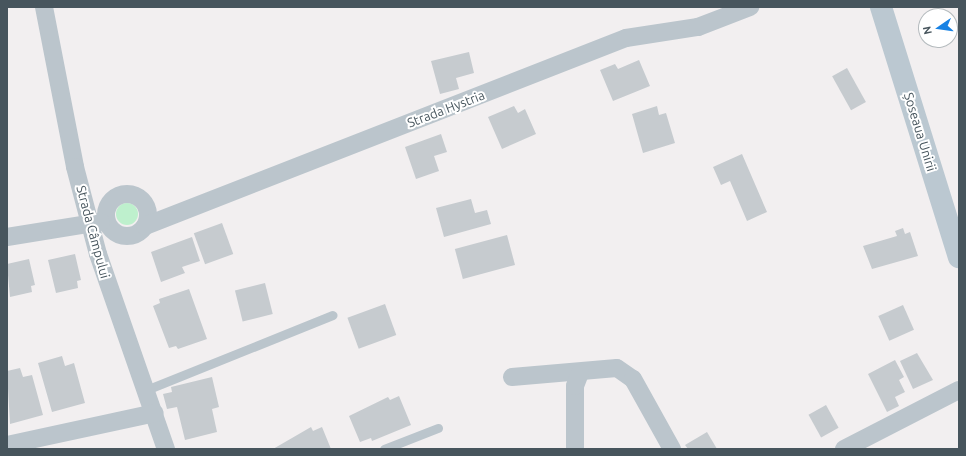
<!DOCTYPE html>
<html>
<head>
<meta charset="utf-8">
<style>
	body { margin:0 }
	#map { position:relative; width:966px; height:456px; overflow:hidden; background:#f2eff0; font-family:Ubuntu,sans-serif }
	div>[style] { position:absolute }
	.green>* { inset:0; background:#bef0cd }
	.round { border-radius:50% }
	.building>* { inset:0; background:#c6cbcf; transform-origin:0 0 }
	.lane>* { height:9px; margin:-4.5px; padding:0 4.5px; transform-origin:4.5px; border-radius:4.5px; background:#bbc5cc }
	.street>* { height:18px; margin:-9px; padding:0 9px; transform-origin:9px; border-radius:9px; background:#bbc5cc }
	.street>.ring { margin:-9px; padding:0; box-sizing:content-box; background:none; border:18px solid #bbc5cc; border-radius:50% }
	.secondary>* { height:22px; margin:-11px; padding:0 11px; transform-origin:11px; border-radius:11px; background:#bbc8d1 }
	span { translate:-50% -50%; white-space:nowrap; text-align:center; line-height:1.15; -webkit-text-stroke:4px #fff; paint-order:stroke }
	.street-label { font-size:13px; color:#47555d }
	.frame { position:absolute; inset:0; border:8px solid #47555d; pointer-events:none }
	.north { position:absolute; left:918px; top:8px; width:40px; height:40px; box-sizing:border-box; background:#fff; border:1px solid #b5bbbe; border-radius:50%; rotate:257deg; font-size:11px; font-weight:700; line-height:16px; text-align:center; color:#47555d }
	.north::after { content:''; display:block; margin:auto; width:14px; height:18px; background:#1882e4; clip-path:polygon(50% 0,100% 100%,50% 72%,0 100%) }
</style>
</head>
<body>
<div id="map">
	<div class="green">
		<div class="round" style="left:116px;top:203px;width:22px;height:22px"></div>
	</div>
	<div class="building">
		<div style="clip-path:polygon(469px 52px,474px 73px,456px 78px,459px 89px,440px 94px,431px 61px)"></div>
		<div style="clip-path:polygon(639px 60px,650px 86px,613px 101px,600px 70px,615px 64px,618px 69px)"></div>
		<div style="left:847px;top:68px;width:39px;height:17px;rotate:61deg"></div>
		<div style="clip-path:polygon(514px 106px,518px 113px,525px 109px,536px 134px,502px 149px,488px 117px)"></div>
		<div style="clip-path:polygon(657px 106px,659px 115px,666px 113px,675px 143px,643px 153px,632px 114px)"></div>
		<div style="clip-path:polygon(441px 134px,447px 152px,434px 156px,439px 171px,416px 179px,405px 147px)"></div>
		<div style="clip-path:polygon(742px 154px,767px 212px,747px 221px,730px 181px,721px 185px,713px 167px)"></div>
		<div style="clip-path:polygon(471px 199px,475px 213px,487px 210px,491px 224px,444px 237px,436px 208px)"></div>
		<div style="left:222px;top:223px;width:33px;height:30px;rotate:70deg"></div>
		<div style="clip-path:polygon(903px 228px,905px 234px,910px 232px,918px 256px,872px 269px,863px 246px,897px 236px,895px 231px)"></div>
		<div style="left:507px;top:235px;width:31px;height:54px;rotate:75deg"></div>
		<div style="clip-path:polygon(192px 237px,200px 261px,182px 267px,185px 273px,161px 282px,151px 252px)"></div>
		<div style="clip-path:polygon(75px 254px,81px 280px,77px 281px,78px 288px,56px 293px,48px 260px)"></div>
		<div style="clip-path:polygon(29px 259px,35px 285px,31px 286px,32px 292px,10px 297px,7px 264px)"></div>
		<div style="left:265px;top:283px;width:32px;height:31px;rotate:76deg"></div>
		<div style="clip-path:polygon(189px 289px,207px 339px,178px 349px,176px 346px,169px 348px,153px 306px,160px 303px,159px 299px)"></div>
		<div style="left:385px;top:304px;width:33px;height:40px;rotate:70deg"></div>
		<div style="left:903px;top:305px;width:27px;height:27px;rotate:66deg"></div>
		<div style="clip-path:polygon(917px 353px,933px 380px,913px 389px,900px 361px)"></div>
		<div style="clip-path:polygon(62px 356px,65px 366px,74px 363px,85px 403px,52px 412px,38px 363px)"></div>
		<div style="clip-path:polygon(895px 360px,904px 377px,899px 380px,905px 392px,895px 397px,899px 406px,887px 412px,868px 374px)"></div>
		<div style="clip-path:polygon(20px 368px,23px 377px,32px 375px,43px 415px,10px 424px,7px 371px)"></div>
		<div style="clip-path:polygon(212px 377px,219px 407px,212px 409px,217px 432px,185px 440px,177px 407px,167px 409px,163px 394px,172px 392px,171px 387px)"></div>
		<div style="clip-path:polygon(399px 396px,411px 425px,372px 441px,371px 438px,360px 442px,349px 416px,388px 397px,390px 400px)"></div>
		<div style="left:826px;top:405px;width:26px;height:20px;rotate:61deg"></div>
		<div style="clip-path:polygon(311px 427px,313px 431px,322px 427px,331px 449px,273px 449px)"></div>
		<div style="clip-path:polygon(707px 432px,717px 449px,688px 449px,685px 445px)"></div>
	</div>
	<div class="lane">
		<div style="left:146px;top:390px;width:201px;rotate:-21.9deg"></div>
		<div style="left:384px;top:449px;width:58px;rotate:-21.3deg"></div>
	</div>
	<div class="street">
		<div style="left:44px;top:7px;width:163px;rotate:79deg"></div>
		<div style="left:75px;top:167px;width:90px;rotate:75.2deg"></div>
		<div style="left:98px;top:254px;width:207px;rotate:70.8deg"></div>
		<div class="ring" style="left:106px;top:194px;width:24px;height:24px"></div>
		<div style="left:145px;top:226px;width:516px;rotate:-21.35deg"></div>
		<div style="left:626px;top:38px;width:73px;rotate:-8.7deg"></div>
		<div style="left:698px;top:27px;width:56px;rotate:-21deg"></div>
		<div style="left:7px;top:237px;width:95px;rotate:-9.1deg"></div>
		<div style="left:512px;top:377px;width:105px;rotate:-4.9deg"></div>
		<div style="left:617px;top:368px;width:19px;rotate:35deg"></div>
		<div style="left:633px;top:379px;width:80px;rotate:60.9deg"></div>
		<div style="left:7px;top:445px;width:151px;rotate:-12.2deg"></div>
		<div style="left:575px;top:449px;width:63px;rotate:-90deg"></div>
		<div style="left:575px;top:386px;width:14px;rotate:-69deg"></div>
		<div style="left:844px;top:449px;width:129px;rotate:-27.2deg"></div>
	</div>
	<div class="secondary">
		<div style="left:881px;top:7px;width:262px;rotate:72.7deg"></div>
	</div>
	<div class="street-label">
		<span style="left:446px;top:109px;rotate:-21deg">Strada Hystria</span>
		<span style="left:920px;top:132px;rotate:73deg">Șoseaua Unirii</span>
		<span style="left:93px;top:232px;rotate:75deg">Strada Câmpului</span>
	</div>
	<div class="frame"></div>
	<div class="north">N</div>
</div>
</body>
</html>
